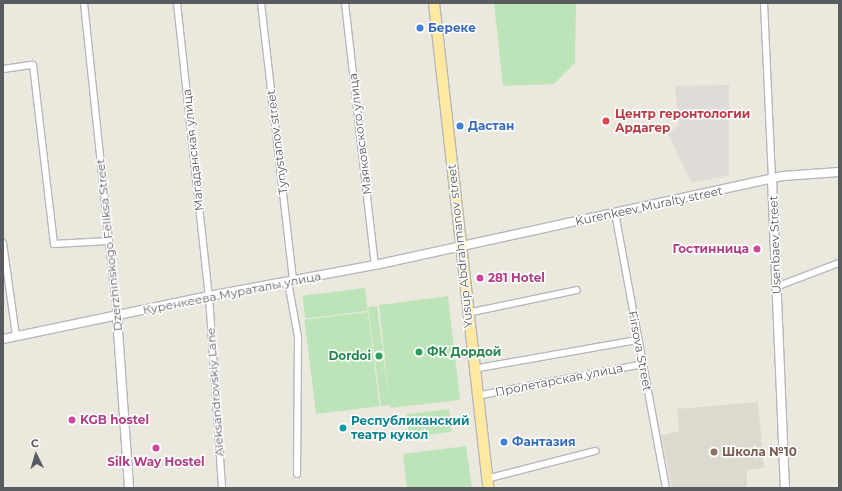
<!DOCTYPE html>
<html>
<head>
<meta charset="utf-8">
<style>
	body { margin:0 }
	#map { position:relative; width:842px; height:491px; overflow:hidden; background:#ebe8de; font-family:Montserrat,sans-serif }
	div>[style] { position:absolute }
	.industrial>* { inset:0; background:#dfdbd6 }
	.education>* { inset:0; background:#ddd9cf }
	.green>* { inset:0; background:#bde4b9; transform-origin:0 0 }
	.roads { filter:drop-shadow(1px 0 #b5b8bc) drop-shadow(-1px 0 #b5b8bc) drop-shadow(0 1px #b5b8bc) drop-shadow(0 -1px #b5b8bc) }
	.minor>* { height:6px; margin:-3px; padding:0 3px; transform-origin:3px; border-radius:3px; background:#fff }
	.tertiary>* { height:8px; margin:-4px; padding:0 4px; transform-origin:4px; border-radius:4px; background:#fff }
	.primary>* { height:10px; margin:-5px; padding:0 5px; transform-origin:5px; border-radius:5px; background:#ffe9a0 }
	.dots>* { width:11px; height:11px; translate:-50% -50%; box-sizing:border-box; border:2px solid #fff; border-radius:50% }
	span { translate:-50% -50%; white-space:nowrap; text-align:center; line-height:1.15; -webkit-text-stroke:3px #fff; paint-order:stroke }
	.shop-label { font-size:12px; color:#366cbe; font-weight:700 }
	.left { translate:0 -50%; text-align:left }
	.health-label { font-size:12px; color:#be3a42; font-weight:700 }
	.street-label { font-size:12px; color:#585c60 }
	.hotel-label { font-size:12px; color:#b23c85; font-weight:700 }
	.right { translate:-100% -50%; text-align:right }
	.leisure-label { font-size:12px; color:#27864d; font-weight:700 }
	.culture-label { font-size:12px; color:#0d838f; font-weight:700 }
	.education-label { font-size:12px; color:#785e54; font-weight:700 }
	.frame { position:absolute; inset:0; border:4px solid #585c60; pointer-events:none }
	.north { position:absolute; left:16px; top:435px; width:40px; height:40px; -webkit-text-stroke:3px #fff; paint-order:stroke; rotate:355deg; font-size:11px; font-weight:700; line-height:16px; text-align:center; color:#585c60 }
	.north::after { content:''; display:block; margin:auto; width:14px; height:18px; background:#585c60; clip-path:polygon(50% 0,100% 100%,50% 72%,0 100%) }
</style>
</head>
<body>
<div id="map">
	<div class="industrial">
		<div style="clip-path:polygon(729px 85px,729px 175px,692px 183px,668px 134px,679px 125px,675px 86px)"></div>
	</div>
	<div class="education">
		<div style="clip-path:polygon(758px 402px,764px 468px,747px 470px,747px 487px,672px 488px,661px 436px,679px 431px,677px 409px)"></div>
	</div>
	<div class="green">
		<div style="clip-path:polygon(494px 3px,576px 3px,575px 63px,554px 84px,503px 86px)"></div>
		<div style="left:365px;top:288px;width:23px;height:63px;rotate:83deg"></div>
		<div style="clip-path:polygon(448px 296px,460px 400px,390px 408px,390px 405px,381px 406px,368px 307px,377px 306px,389px 399px,379px 305px)"></div>
		<div style="left:368px;top:312px;width:95px;height:64px;rotate:83deg"></div>
		<div style="left:449px;top:409px;width:23px;height:43px;rotate:83deg"></div>
		<div style="clip-path:polygon(466px 446px,472px 488px,407px 488px,403px 454px)"></div>
	</div>
	<div class="roads">
		<div class="minor">
			<div style="left:84px;top:3px;width:315px;rotate:84deg"></div>
			<div style="left:177px;top:3px;width:295px;rotate:83.8deg"></div>
			<div style="left:209px;top:296px;width:192px;rotate:86.1deg"></div>
			<div style="left:261px;top:3px;width:280px;rotate:83.4deg"></div>
			<div style="left:345px;top:3px;width:264px;rotate:83.5deg"></div>
			<div style="left:764px;top:3px;width:176px;rotate:87.4deg"></div>
			<div style="left:3px;top:69px;width:30px;rotate:-8deg"></div>
			<div style="left:33px;top:65px;width:180px;rotate:83.3deg"></div>
			<div style="left:54px;top:244px;width:54px;rotate:-3.2deg"></div>
			<div style="left:615px;top:213px;width:280px;rotate:79.5deg"></div>
			<div style="left:3px;top:243px;width:94px;rotate:82deg"></div>
			<div style="left:288px;top:282px;width:56px;rotate:79.7deg"></div>
			<div style="left:298px;top:337px;width:137px;rotate:90.4deg"></div>
			<div style="left:776px;top:287px;width:67px;rotate:-20.9deg"></div>
			<div style="left:467px;top:313px;width:112px;rotate:-11.8deg"></div>
			<div style="left:473px;top:369px;width:168px;rotate:-10deg"></div>
			<div style="left:476px;top:396px;width:170px;rotate:-10.8deg"></div>
			<div style="left:486px;top:479px;width:113px;rotate:-14.4deg"></div>
		</div>
		<div class="tertiary">
			<div style="left:772px;top:179px;width:309px;rotate:87.6deg"></div>
			<div style="left:117px;top:316px;width:172px;rotate:86deg"></div>
			<div style="left:3px;top:339px;width:210px;rotate:-11.8deg"></div>
			<div style="left:209px;top:296px;width:169px;rotate:-10.6deg"></div>
			<div style="left:375px;top:265px;width:418px;rotate:-12.3deg"></div>
			<div style="left:783px;top:176px;width:56px;rotate:-4.1deg"></div>
		</div>
		<div class="primary">
			<div style="left:434px;top:3px;width:488px;rotate:83.6deg"></div>
		</div>
	</div>
	<div class="dots">
		<div style="left:420px;top:28px;background:#3f7fe0"></div>
		<div style="left:606px;top:121px;background:#e0444e"></div>
		<div style="left:460px;top:126px;background:#3f7fe0"></div>
		<div style="left:757px;top:249px;background:#d1479c"></div>
		<div style="left:480px;top:278px;background:#d1479c"></div>
		<div style="left:419px;top:352px;background:#2e9e5b"></div>
		<div style="left:379px;top:356px;background:#2e9e5b"></div>
		<div style="left:72px;top:420px;background:#d1479c"></div>
		<div style="left:343px;top:428px;background:#0f9aa8"></div>
		<div style="left:504px;top:442px;background:#3f7fe0"></div>
		<div style="left:156px;top:448px;background:#d1479c"></div>
		<div style="left:714px;top:452px;background:#8d6e63"></div>
	</div>
	<div class="shop-label">
		<span class="left" style="left:428px;top:28px">Береке</span>
		<span class="left" style="left:468px;top:126px">Дастан</span>
		<span class="left" style="left:512px;top:442px">Фантазия</span>
	</div>
	<div class="health-label">
		<span class="left" style="left:615px;top:121px">Центр геронтологии<br>Ардагер</span>
	</div>
	<div class="street-label">
		<span style="left:360px;top:134px;rotate:-97deg">Маяковского улица</span>
		<span style="left:277px;top:142px;rotate:-97deg">Tynystanov street</span>
		<span style="left:193px;top:150px;rotate:-96deg">Магаданская улица</span>
		<span style="left:649px;top:206px;rotate:-12deg">Kurenkeev Muralty street</span>
		<span style="left:109px;top:245px;rotate:-96deg">Dzerzhinskogo Feliksa Street</span>
		<span style="left:775px;top:245px;rotate:-92deg">Usenbaev Street</span>
		<span style="left:460px;top:246px;rotate:-96deg">Yusup Abdrahmanov street</span>
		<span style="left:232px;top:293px;rotate:-11deg">Куренкеева Мураталы улица</span>
		<span style="left:640px;top:351px;rotate:79deg">Firsova Street</span>
		<span style="left:559px;top:380px;rotate:-11deg">Пролетарская улица</span>
		<span style="left:215px;top:392px;rotate:-94deg">Aleksandrovskiy Lane</span>
	</div>
	<div class="hotel-label">
		<span class="right" style="left:749px;top:249px">Гостинница</span>
		<span class="left" style="left:488px;top:278px">281 Hotel</span>
		<span class="left" style="left:80px;top:420px">KGB hostel</span>
		<span style="left:156px;top:462px">Silk Way Hostel</span>
	</div>
	<div class="leisure-label">
		<span class="left" style="left:427px;top:352px">ФК Дордой</span>
		<span class="right" style="left:371px;top:356px">Dordoi</span>
	</div>
	<div class="culture-label">
		<span class="left" style="left:351px;top:428px">Республиканский<br>театр кукол</span>
	</div>
	<div class="education-label">
		<span class="left" style="left:722px;top:452px">Школа №10</span>
	</div>
	<div class="frame"></div>
	<div class="north">С</div>
</div>
</body>
</html>
